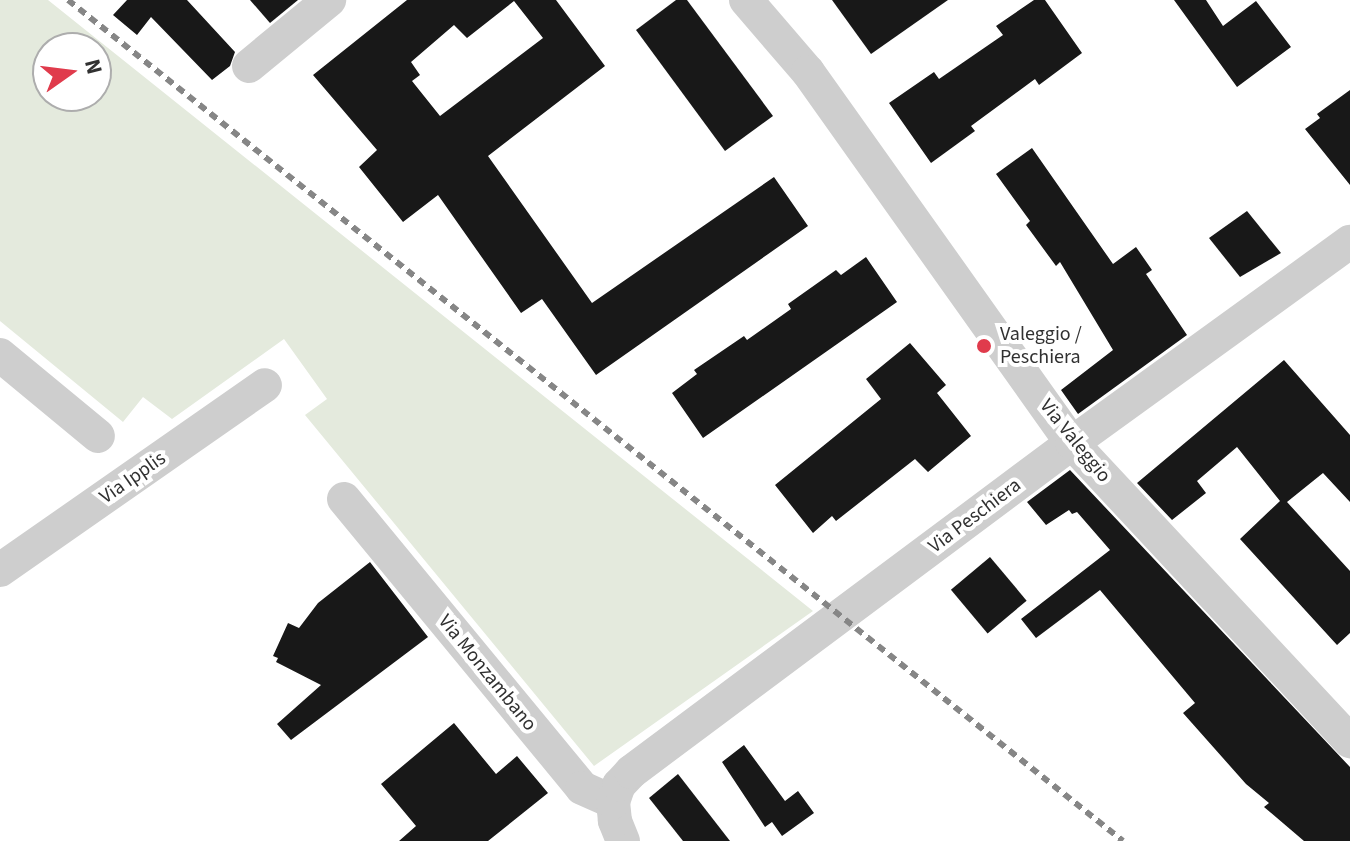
<!DOCTYPE html>
<html>
<head>
<meta charset="utf-8">
<style>
	body { margin:0 }
	#map { position:relative; width:1350px; height:841px; overflow:hidden; background:#fff; font-family:"Source Sans 3",sans-serif }
	div>[style] { position:absolute }
	.green>* { inset:0; background:#e4eadd }
	.building>* { inset:0; background:#181818; transform-origin:0 0 }
	.street>* { height:34px; margin:-17px; padding:0 17px; transform-origin:17px; border-radius:17px; background:#cecece }
	.rail>* { height:6px; margin-top:-3px; transform-origin:0; background:repeating-linear-gradient(90deg,#868686 0 8px,transparent 0 14px) }
	.dots>* { width:22px; height:22px; translate:-50% -50%; box-sizing:border-box; border:4px solid #fff; border-radius:50% }
	span { translate:-50% -50%; white-space:nowrap; text-align:center; line-height:1.15; -webkit-text-stroke:8px #fff; paint-order:stroke }
	.poi-label { font-size:20px; color:#313131 }
	.left { translate:0 -50%; text-align:left }
	.street-label { font-size:20px; color:#313131 }
	.north { position:absolute; left:32px; top:32px; width:80px; height:80px; box-sizing:border-box; background:#fff; border:2px solid #adadad; border-radius:50%; rotate:76deg; font-size:22px; font-weight:700; line-height:32px; text-align:center; color:#313131 }
	.north::after { content:''; display:block; margin:auto; width:28px; height:36px; background:#e03b4c; clip-path:polygon(50% 0,100% 100%,50% 72%,0 100%) }
</style>
</head>
<body>
<div id="map">
	<div class="green">
		<div style="clip-path:polygon(evenodd,0 0,48px 0,813px 611px,594px 766px,305px 415px,327px 399px,284px 339px,172px 419px,143px 397px,123px 422px,0 321px,0 0,48px 48px,96px 48px,96px 96px,48px 96px,48px 48px)"></div>
	</div>
	<div class="building">
		<div style="clip-path:polygon(127px 0,187px 0,235px 52px,230px 66px,212px 80px,151px 17px,137px 35px,113px 15px)"></div>
		<div style="clip-path:polygon(250px 0,298px 0,270px 23px)"></div>
		<div style="clip-path:polygon(evenodd,407px 0,556px 0,605px 66px,488px 156px,592px 303px,774px 177px,808px 226px,596px 375px,542px 299px,521px 313px,438px 195px,403px 222px,359px 167px,377px 150px,313px 75px,407px 0,514px 1px,543px 38px,440px 116px,412px 81px,420px 75px,411px 62px,454px 25px,467px 38px,514px 1px)"></div>
		<div style="clip-path:polygon(676px 0,687px 0,773px 116px,725px 151px,636px 30px)"></div>
		<div style="clip-path:polygon(832px 0,948px 0,871px 54px)"></div>
		<div style="clip-path:polygon(1034px 0,1045px 0,1082px 53px,1039px 85px,1035px 79px,971px 126px,975px 131px,931px 163px,889px 103px,934px 72px,939px 79px,1003px 35px,996px 26px)"></div>
		<div style="clip-path:polygon(1174px 0,1206px 0,1223px 26px,1256px 1px,1291px 47px,1237px 87px)"></div>
		<div style="clip-path:polygon(1350px 90px,1350px 185px,1305px 129px,1320px 118px,1317px 114px)"></div>
		<div style="clip-path:polygon(1032px 148px,1113px 264px,1136px 247px,1152px 270px,1146px 274px,1187px 335px,1078px 414px,1061px 390px,1113px 350px,1060px 262px,1056px 266px,1026px 225px,1030px 221px,996px 174px)"></div>
		<div style="clip-path:polygon(1247px 211px,1281px 253px,1240px 277px,1209px 238px)"></div>
		<div style="clip-path:polygon(866px 257px,897px 302px,703px 438px,672px 393px,697px 374px,694px 370px,744px 336px,747px 340px,791px 309px,788px 304px,836px 270px,841px 275px)"></div>
		<div style="clip-path:polygon(910px 343px,946px 385px,937px 393px,971px 436px,928px 472px,915px 459px,836px 521px,832px 516px,813px 533px,775px 485px,881px 399px,866px 379px)"></div>
		<div style="clip-path:polygon(1284px 360px,1350px 435px,1350px 502px,1323px 473px,1287px 502px,1350px 571px,1350px 633px,1337px 645px,1240px 539px,1280px 501px,1237px 447px,1197px 481px,1206px 493px,1172px 520px,1137px 483px)"></div>
		<div style="clip-path:polygon(1070px 470px,1350px 767px,1350px 841px,1304px 841px,1264px 807px,1269px 803px,1246px 784px,1183px 713px,1195px 703px,1100px 590px,1036px 638px,1021px 619px,1110px 550px,1077px 512px,1072px 514px,1069px 510px,1046px 525px,1027px 502px)"></div>
		<div style="left:990px;top:557px;width:57px;height:51px;rotate:50deg"></div>
		<div style="clip-path:polygon(370px 562px,428px 637px,291px 740px,277px 724px,321px 685px,276px 662px,278px 658px,273px 656px,288px 623px,299px 628px,318px 603px)"></div>
		<div style="clip-path:polygon(454px 723px,496px 774px,517px 756px,548px 793px,488px 841px,399px 841px,416px 826px,381px 784px)"></div>
		<div style="clip-path:polygon(744px 745px,785px 801px,798px 791px,814px 813px,782px 836px,772px 822px,765px 827px,722px 762px)"></div>
		<div style="clip-path:polygon(678px 774px,730px 841px,683px 841px,649px 798px)"></div>
	</div>
	<div class="street">
		<div style="left:746px;top:0;width:95px;rotate:49.3deg"></div>
		<div style="left:808px;top:72px;width:455px;rotate:54.6deg"></div>
		<div style="left:1072px;top:443px;width:408px;rotate:47deg"></div>
		<div style="left:249px;top:66px;width:104px;rotate:-39.5deg"></div>
		<div style="left:0;top:355px;width:127px;rotate:39.6deg"></div>
		<div style="left:344px;top:499px;width:374px;rotate:50.5deg"></div>
		<div style="left:582px;top:788px;width:34px;rotate:24deg"></div>
		<div style="left:0;top:570px;width:323px;rotate:-34.9deg"></div>
		<div style="left:623px;top:841px;width:22px;rotate:-112deg"></div>
		<div style="left:615px;top:821px;width:19px;rotate:-96deg"></div>
		<div style="left:613px;top:802px;width:18px;rotate:-71deg"></div>
		<div style="left:619px;top:785px;width:18px;rotate:-47deg"></div>
		<div style="left:631px;top:772px;width:550px;rotate:-36.72deg"></div>
		<div style="left:1072px;top:443px;width:343px;rotate:-35.9deg"></div>
	</div>
	<div class="rail">
		<div style="left:68px;top:0;width:1349px;rotate:38.56deg"></div>
	</div>
	<div class="dots">
		<div style="left:984px;top:346px;background:#e03b4c"></div>
	</div>
	<div class="poi-label">
		<span class="left" style="left:1000px;top:346px">Valeggio /<br>Peschiera</span>
	</div>
	<div class="street-label">
		<span style="left:1075px;top:441px;rotate:51deg">Via Valeggio</span>
		<span style="left:133px;top:478px;rotate:-35deg">Via Ipplis</span>
		<span style="left:975px;top:516px;rotate:-37deg">Via Peschiera</span>
		<span style="left:487px;top:673px;rotate:51deg">Via Monzambano</span>
	</div>
	<div class="north">N</div>
</div>
</body>
</html>
